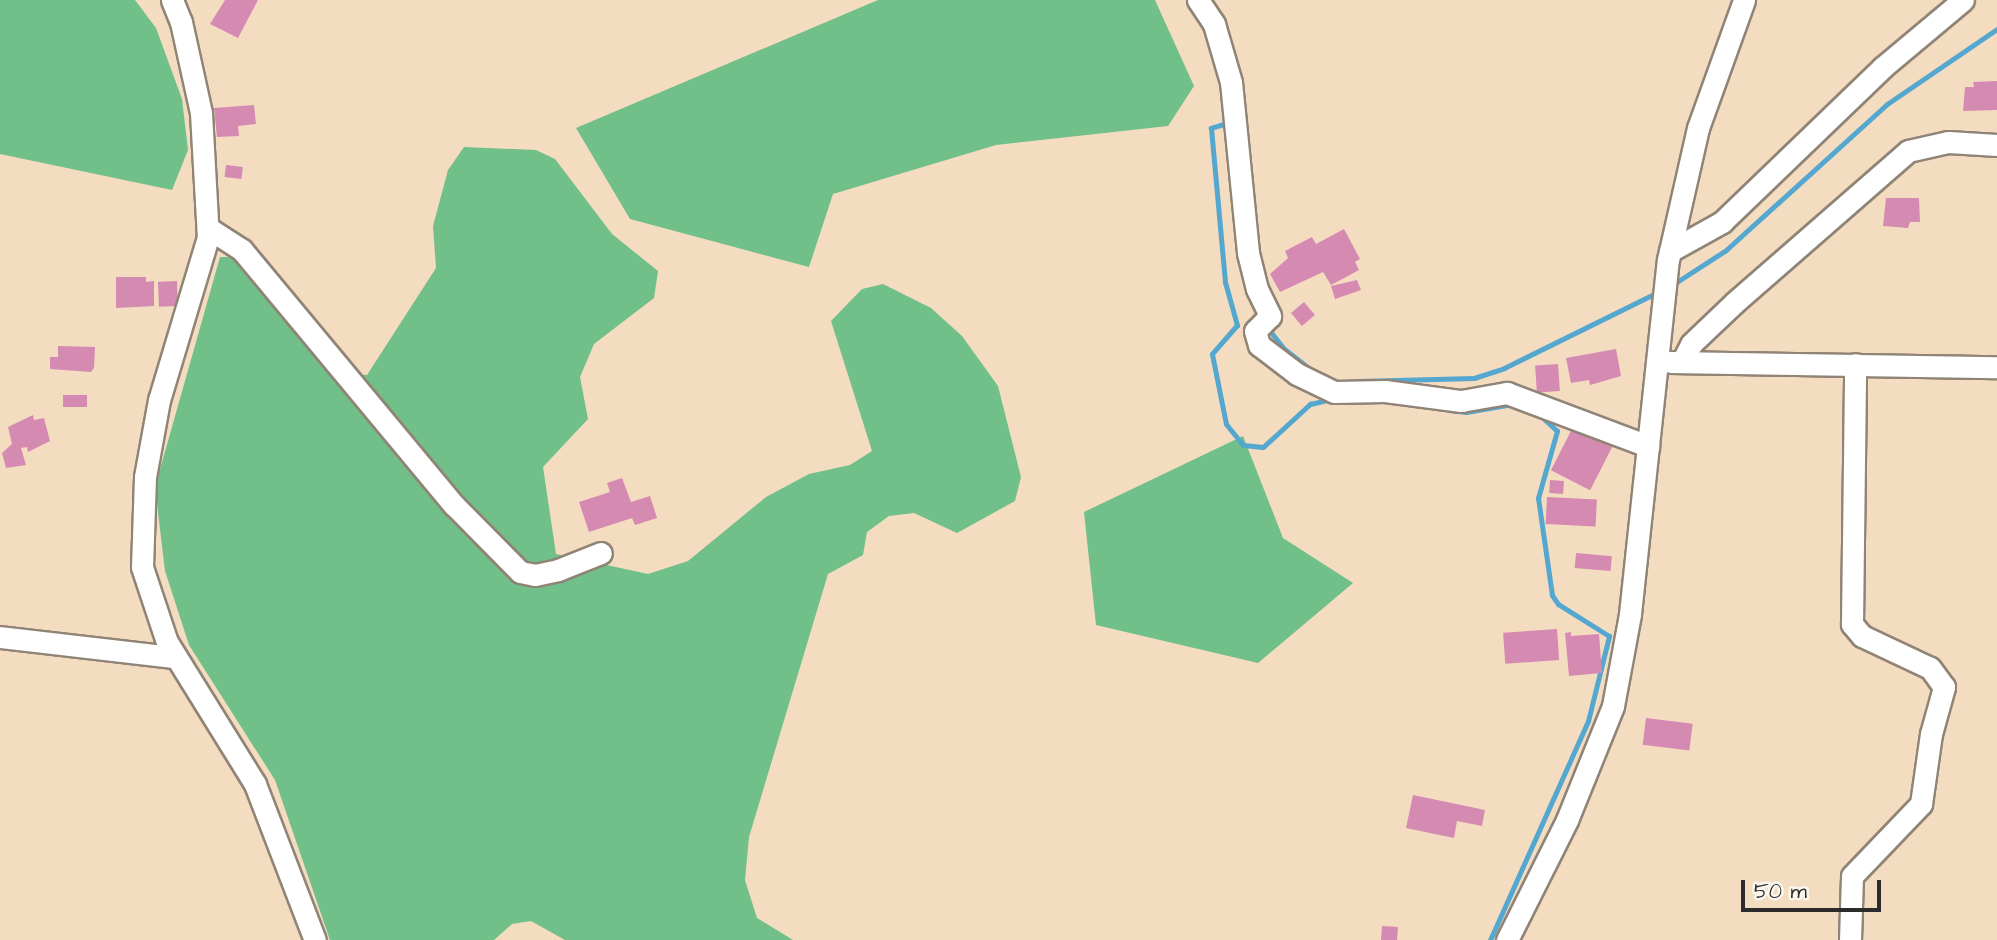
<!DOCTYPE html>
<html>
<head>
<meta charset="utf-8">
<style>
	body { margin:0 }
	#map { position:relative; width:1997px; height:940px; overflow:hidden; background:#f4dcc1; font-family:"Architects Daughter",sans-serif }
	div>[style] { position:absolute }
	.forest>* { inset:0; background:#71bf89 }
	.stream>* { height:5px; margin:-2.5px; padding:0 2.5px; transform-origin:2.5px; border-radius:2.5px; background:#54a7cf }
	.building>* { inset:0; background:#d58ab2; transform-origin:0 0 }
	.roads { filter:drop-shadow(2px 0 #908476) drop-shadow(-2px 0 #908476) drop-shadow(0 2px #908476) drop-shadow(0 -2px #908476) }
	.minor>* { height:21px; margin:-10.5px; padding:0 10.5px; transform-origin:10.5px; border-radius:10.5px; background:#fff }
	span { translate:-50% -50%; white-space:nowrap; text-align:center; line-height:1.15; -webkit-text-stroke:6px #fbf7ec; paint-order:stroke }
	.scale { position:absolute; left:1741px; top:880px; width:140px; height:32px; box-sizing:border-box; border:4px solid #2b2b2b; border-top:0; padding-left:9px; font-size:21px; line-height:24px; white-space:nowrap; color:#2b2b2b; -webkit-text-stroke:5px #fbf7ec; paint-order:stroke }
</style>
</head>
<body>
<div id="map">
	<div class="forest">
		<div style="clip-path:polygon(0 0,135px 0,156px 28px,182px 99px,188px 150px,172px 190px,0 154px)"></div>
		<div style="clip-path:polygon(878px 0,1155px 0,1194px 86px,1168px 126px,996px 145px,833px 194px,809px 267px,630px 219px,576px 128px)"></div>
		<div style="clip-path:polygon(464px 147px,536px 150px,555px 159px,612px 234px,658px 271px,654px 298px,594px 344px,580px 377px,588px 419px,543px 467px,556px 554px,648px 574px,688px 561px,766px 497px,809px 474px,850px 465px,872px 451px,831px 321px,862px 289px,883px 284px,931px 308px,962px 336px,998px 386px,1021px 477px,1015px 501px,957px 533px,914px 513px,889px 516px,867px 532px,863px 555px,828px 574px,749px 837px,745px 880px,757px 918px,793px 940px,565px 940px,531px 921px,512px 924px,494px 940px,330px 940px,275px 780px,189px 645px,165px 571px,155px 487px,220px 257px,232px 257px,351px 374px,367px 375px,436px 268px,433px 226px,448px 170px)"></div>
		<div style="clip-path:polygon(1243px 436px,1283px 538px,1353px 583px,1258px 663px,1096px 625px,1084px 512px)"></div>
	</div>
	<div class="stream">
		<div style="left:1227px;top:123px;width:17px;rotate:163deg"></div>
		<div style="left:1211px;top:128px;width:155px;rotate:84.8deg"></div>
		<div style="left:1225px;top:282px;width:45px;rotate:74.4deg"></div>
		<div style="left:1237px;top:325px;width:38px;rotate:131deg"></div>
		<div style="left:1212px;top:354px;width:71px;rotate:78.7deg"></div>
		<div style="left:1226px;top:424px;width:27px;rotate:51deg"></div>
		<div style="left:1243px;top:445px;width:20px;rotate:6deg"></div>
		<div style="left:1263px;top:447px;width:64px;rotate:-42.5deg"></div>
		<div style="left:1310px;top:404px;width:23px;rotate:-13deg"></div>
		<div style="left:1672px;top:285px;width:64px;rotate:-32.9deg"></div>
		<div style="left:1726px;top:250px;width:217px;rotate:-42.2deg"></div>
		<div style="left:1887px;top:104px;width:133px;rotate:-34.3deg"></div>
		<div style="left:1266px;top:326px;width:28px;rotate:52deg"></div>
		<div style="left:1283px;top:348px;width:37px;rotate:38deg"></div>
		<div style="left:1357px;top:381px;width:117px;rotate:-1.5deg"></div>
		<div style="left:1474px;top:378px;width:32px;rotate:-18deg"></div>
		<div style="left:1504px;top:368px;width:174px;rotate:-26.3deg"></div>
		<div style="left:1449px;top:410px;width:17px;rotate:7deg"></div>
		<div style="left:1466px;top:412px;width:47px;rotate:-9.9deg"></div>
		<div style="left:1490px;top:940px;width:240px;rotate:-65.9deg"></div>
		<div style="left:1588px;top:721px;width:88px;rotate:-76.1deg"></div>
		<div style="left:1609px;top:636px;width:60px;rotate:-147.9deg"></div>
		<div style="left:1558px;top:604px;width:11px;rotate:-124deg"></div>
		<div style="left:1552px;top:595px;width:98px;rotate:-98.2deg"></div>
		<div style="left:1538px;top:498px;width:70px;rotate:-74.2deg"></div>
		<div style="left:1557px;top:431px;width:23px;rotate:-137deg"></div>
	</div>
	<div class="building">
		<div style="clip-path:polygon(225px 0,258px 0,238px 38px,210px 24px)"></div>
		<div style="clip-path:polygon(1997px 81px,1997px 110px,1963px 111px,1965px 87px,1974px 87px,1973px 82px)"></div>
		<div style="clip-path:polygon(254px 105px,256px 124px,238px 126px,239px 136px,217px 137px,214px 108px)"></div>
		<div style="left:226px;top:165px;width:17px;height:12px;rotate:7deg"></div>
		<div style="clip-path:polygon(1886px 198px,1919px 198px,1920px 222px,1910px 222px,1908px 228px,1883px 226px)"></div>
		<div style="clip-path:polygon(1344px 229px,1360px 259px,1355px 262px,1359px 270px,1331px 285px,1323px 272px,1280px 292px,1270px 274px,1288px 258px,1285px 251px,1312px 237px,1316px 244px)"></div>
		<div style="clip-path:polygon(116px 277px,146px 277px,146px 282px,154px 281px,154px 306px,116px 308px)"></div>
		<div style="clip-path:polygon(1357px 280px,1361px 290px,1335px 299px,1331px 286px)"></div>
		<div style="left:177px;top:281px;width:25px;height:19px;rotate:88deg"></div>
		<div style="left:1304px;top:302px;width:17px;height:17px;rotate:50deg"></div>
		<div style="clip-path:polygon(58px 346px,95px 347px,94px 368px,91px 372px,50px 369px,50px 357px,58px 357px)"></div>
		<div style="clip-path:polygon(1616px 349px,1621px 376px,1590px 385px,1589px 380px,1571px 383px,1566px 358px)"></div>
		<div style="left:1558px;top:364px;width:27px;height:23px;rotate:86deg"></div>
		<div style="left:63px;top:395px;width:24px;height:12px"></div>
		<div style="clip-path:polygon(33px 415px,34px 420px,44px 418px,50px 441px,28px 452px,27px 447px,21px 448px,26px 465px,6px 468px,2px 453px,12px 444px,8px 427px)"></div>
		<div style="left:1575px;top:423px;width:44px;height:53px;rotate:27deg"></div>
		<div style="clip-path:polygon(622px 478px,631px 502px,650px 496px,657px 518px,635px 525px,632px 518px,589px 532px,579px 502px,610px 492px,607px 483px)"></div>
		<div style="left:1550px;top:480px;width:14px;height:13px;rotate:4deg"></div>
		<div style="left:1547px;top:497px;width:50px;height:27px;rotate:3deg"></div>
		<div style="left:1576px;top:553px;width:36px;height:15px;rotate:5deg"></div>
		<div style="left:1557px;top:629px;width:31px;height:54px;rotate:86deg"></div>
		<div style="clip-path:polygon(1571px 632px,1571px 636px,1599px 634px,1602px 673px,1569px 676px,1565px 633px)"></div>
		<div style="left:1646px;top:718px;width:47px;height:27px;rotate:7deg"></div>
		<div style="clip-path:polygon(1413px 795px,1485px 810px,1482px 826px,1457px 821px,1454px 838px,1406px 828px)"></div>
		<div style="left:1382px;top:926px;width:16px;height:14px;rotate:4deg"></div>
	</div>
	<div class="roads">
		<div class="minor">
			<div style="left:172px;top:0;width:24px;rotate:68deg"></div>
			<div style="left:181px;top:22px;width:93px;rotate:77.6deg"></div>
			<div style="left:201px;top:113px;width:124px;rotate:86.8deg"></div>
			<div style="left:208px;top:237px;width:170px;rotate:106.7deg"></div>
			<div style="left:159px;top:400px;width:78px;rotate:100.3deg"></div>
			<div style="left:145px;top:477px;width:90px;rotate:91.9deg"></div>
			<div style="left:142px;top:567px;width:79px;rotate:71.6deg"></div>
			<div style="left:167px;top:642px;width:167px;rotate:58.2deg"></div>
			<div style="left:255px;top:784px;width:167px;rotate:69deg"></div>
			<div style="left:1198px;top:0;width:29px;rotate:56deg"></div>
			<div style="left:1214px;top:24px;width:60px;rotate:73.7deg"></div>
			<div style="left:1231px;top:82px;width:172px;rotate:84.3deg"></div>
			<div style="left:1248px;top:253px;width:37px;rotate:76deg"></div>
			<div style="left:1257px;top:289px;width:30px;rotate:64deg"></div>
			<div style="left:1270px;top:316px;width:21px;rotate:135deg"></div>
			<div style="left:1255px;top:331px;width:15px;rotate:74deg"></div>
			<div style="left:1259px;top:345px;width:48px;rotate:37.3deg"></div>
			<div style="left:1297px;top:374px;width:41px;rotate:25.9deg"></div>
			<div style="left:1334px;top:392px;width:51px;rotate:-1.1deg"></div>
			<div style="left:1385px;top:391px;width:77px;rotate:7.5deg"></div>
			<div style="left:1461px;top:401px;width:47px;rotate:-9.9deg"></div>
			<div style="left:1507px;top:393px;width:151px;rotate:20.6deg"></div>
			<div style="left:208px;top:228px;width:40px;rotate:32.9deg"></div>
			<div style="left:242px;top:250px;width:332px;rotate:50.3deg"></div>
			<div style="left:454px;top:505px;width:94px;rotate:45.4deg"></div>
			<div style="left:520px;top:572px;width:15px;rotate:11deg"></div>
			<div style="left:535px;top:575px;width:24px;rotate:-12deg"></div>
			<div style="left:558px;top:570px;width:46px;rotate:-21.6deg"></div>
			<div style="left:1670px;top:251px;width:60px;rotate:-29.1deg"></div>
			<div style="left:1722px;top:222px;width:223px;rotate:-43.9deg"></div>
			<div style="left:1883px;top:67px;width:104px;rotate:-39.9deg"></div>
			<div style="left:1670px;top:362px;width:327px;rotate:0.9deg"></div>
			<div style="left:1682px;top:362px;width:20px;rotate:-63deg"></div>
			<div style="left:1691px;top:344px;width:59px;rotate:-43.6deg"></div>
			<div style="left:1734px;top:303px;width:231px;rotate:-41.1deg"></div>
			<div style="left:1908px;top:151px;width:41px;rotate:-12.7deg"></div>
			<div style="left:1948px;top:142px;width:49px;rotate:3.5deg"></div>
			<div style="left:0;top:637px;width:175px;rotate:6.6deg"></div>
			<div style="left:1507px;top:940px;width:134px;rotate:-63.4deg"></div>
			<div style="left:1567px;top:820px;width:123px;rotate:-68deg"></div>
			<div style="left:1613px;top:706px;width:94px;rotate:-79.5deg"></div>
			<div style="left:1630px;top:614px;width:356px;rotate:-83.9deg"></div>
			<div style="left:1668px;top:260px;width:135px;rotate:-77.2deg"></div>
			<div style="left:1698px;top:128px;width:136px;rotate:-70.2deg"></div>
			<div style="left:1850px;top:940px;width:64px;rotate:-88.2deg"></div>
			<div style="left:1852px;top:876px;width:100px;rotate:-46.2deg"></div>
			<div style="left:1921px;top:804px;width:71px;rotate:-81.9deg"></div>
			<div style="left:1931px;top:734px;width:49px;rotate:-74.5deg"></div>
			<div style="left:1944px;top:687px;width:24px;rotate:-126deg"></div>
			<div style="left:1930px;top:668px;width:75px;rotate:-154.8deg"></div>
			<div style="left:1862px;top:636px;width:16px;rotate:-130deg"></div>
			<div style="left:1852px;top:624px;width:260px;rotate:-89.3deg"></div>
		</div>
	</div>
	<div class="scale">50 m</div>
</div>
</body>
</html>
